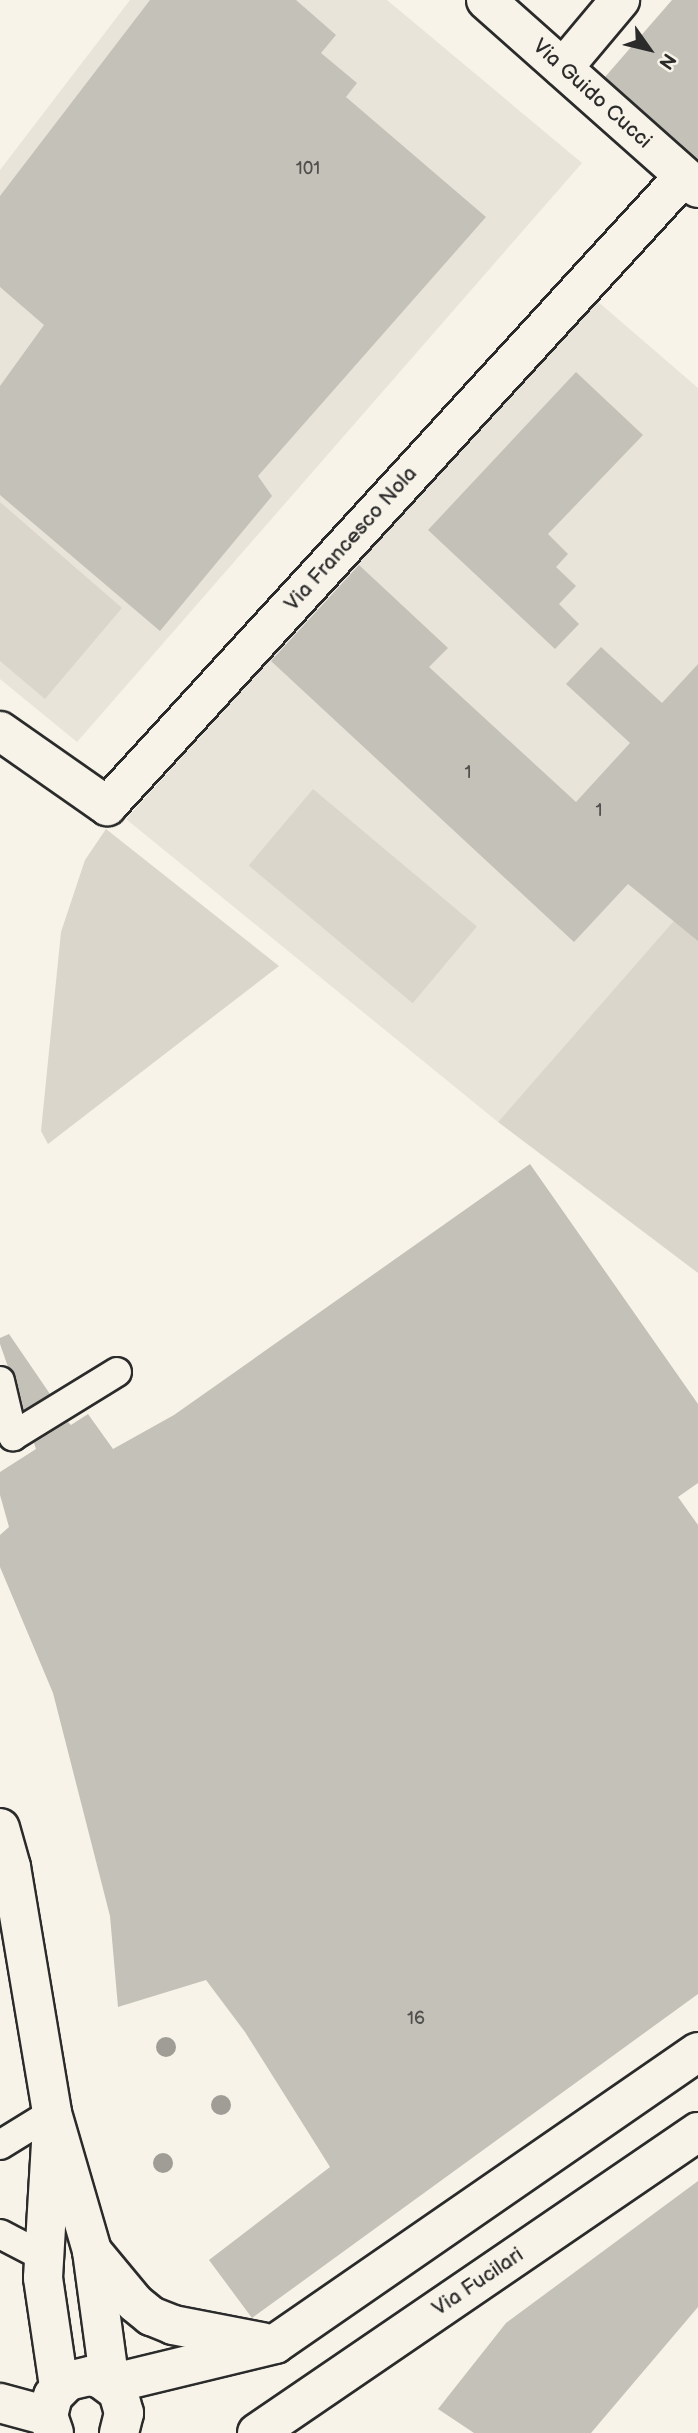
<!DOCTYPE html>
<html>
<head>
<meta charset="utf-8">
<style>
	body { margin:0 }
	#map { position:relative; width:698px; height:2433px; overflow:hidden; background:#f7f3e8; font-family:"Balsamiq Sans",sans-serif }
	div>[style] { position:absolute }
	.built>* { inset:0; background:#e8e4da }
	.green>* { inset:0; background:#dad6cc; transform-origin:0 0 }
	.building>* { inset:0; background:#c4c1b9 }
	.roads { filter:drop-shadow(2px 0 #2b2b2b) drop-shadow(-2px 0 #2b2b2b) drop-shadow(0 2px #2b2b2b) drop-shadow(0 -2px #2b2b2b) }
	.service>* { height:28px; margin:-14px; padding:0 14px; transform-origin:14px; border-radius:14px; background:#f7f3e8 }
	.minor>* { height:38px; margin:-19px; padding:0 19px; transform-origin:19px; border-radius:19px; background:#f7f3e8 }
	.primary>* { height:38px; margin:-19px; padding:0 19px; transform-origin:19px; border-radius:19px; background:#f7f3e8 }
	.trees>* { width:20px; height:20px; margin:-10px; border-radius:50%; background:#9f9d96 }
	span { translate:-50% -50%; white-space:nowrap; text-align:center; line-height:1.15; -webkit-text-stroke:5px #f7f3e8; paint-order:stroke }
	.number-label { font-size:18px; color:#51504e }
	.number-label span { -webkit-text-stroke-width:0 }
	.street-label { font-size:21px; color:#2b2b2b }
	.north { position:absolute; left:614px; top:14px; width:70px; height:70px; -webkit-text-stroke:5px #f7f3e8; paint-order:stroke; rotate:124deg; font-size:19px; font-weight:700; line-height:28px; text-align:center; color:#2b2b2b }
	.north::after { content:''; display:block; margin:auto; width:24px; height:32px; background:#2b2b2b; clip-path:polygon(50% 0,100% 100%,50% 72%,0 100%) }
</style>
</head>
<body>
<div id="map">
	<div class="built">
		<div style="clip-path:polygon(130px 0,387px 0,582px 163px,77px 742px,0 679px,0 170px)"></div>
		<div style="clip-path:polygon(596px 300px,698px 388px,698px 893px,498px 1122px,126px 819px)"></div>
	</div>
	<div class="green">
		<div style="clip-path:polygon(0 502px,122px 608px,45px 699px,0 661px)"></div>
		<div style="left:313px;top:789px;width:214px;height:100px;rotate:40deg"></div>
		<div style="clip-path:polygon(106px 829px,279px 966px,48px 1144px,41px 1131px,61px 932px,85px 860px)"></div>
		<div style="clip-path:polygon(698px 893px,698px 1273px,498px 1122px)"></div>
	</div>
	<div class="building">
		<div style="clip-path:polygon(150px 0,296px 0,336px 35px,321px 53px,357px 83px,346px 97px,486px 217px,258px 476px,272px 496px,160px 631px,0 495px,0 386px,44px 325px,0 287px,0 196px)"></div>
		<div style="clip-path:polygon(672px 0,698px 0,698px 159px,605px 77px)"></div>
		<div style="clip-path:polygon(576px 372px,643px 435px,548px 534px,568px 554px,556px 567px,576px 586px,559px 604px,579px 624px,555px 649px,428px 530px)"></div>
		<div style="clip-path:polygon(359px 565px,448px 648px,429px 667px,576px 802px,630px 743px,566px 684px,601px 647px,662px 703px,698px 664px,698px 941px,628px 884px,574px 942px,271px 661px)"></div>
		<div style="clip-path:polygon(530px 1164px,698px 1404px,698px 1483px,678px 1497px,698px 1525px,698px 1994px,252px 2318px,209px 2260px,330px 2167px,245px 2032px,206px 1980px,118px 2007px,110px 1916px,53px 1693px,0 1567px,0 1535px,9px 1527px,0 1495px,0 1472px,36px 1449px,34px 1443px,68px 1422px,71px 1425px,88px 1414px,113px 1449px,174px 1415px)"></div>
		<div style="clip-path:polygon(9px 1334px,50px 1394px,24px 1410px,16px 1377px,8px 1367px,0 1344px,0 1338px)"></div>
		<div style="clip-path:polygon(698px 2181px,698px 2307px,591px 2433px,474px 2433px,438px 2409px,506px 2323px)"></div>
	</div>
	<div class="roads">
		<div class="service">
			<div style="left:0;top:1381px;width:57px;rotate:76.7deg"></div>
			<div style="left:13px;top:1436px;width:122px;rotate:-31.6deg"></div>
			<div style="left:0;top:2145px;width:61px;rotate:-31.6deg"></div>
			<div style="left:0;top:2234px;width:50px;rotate:27.6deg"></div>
		</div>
		<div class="minor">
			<div style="left:486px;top:0;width:283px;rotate:41.6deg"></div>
			<div style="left:563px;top:68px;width:89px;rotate:-50deg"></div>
			<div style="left:0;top:731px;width:131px;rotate:35deg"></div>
			<div style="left:107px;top:806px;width:854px;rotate:-47.51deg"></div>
			<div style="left:92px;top:2251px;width:67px;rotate:50.4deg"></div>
			<div style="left:135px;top:2303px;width:21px;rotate:39deg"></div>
			<div style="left:151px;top:2316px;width:24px;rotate:22deg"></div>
			<div style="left:173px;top:2325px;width:91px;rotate:10.8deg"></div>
			<div style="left:110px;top:2384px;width:170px;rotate:-13.6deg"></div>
			<div style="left:275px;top:2344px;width:514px;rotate:-34.62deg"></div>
			<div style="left:0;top:2403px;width:50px;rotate:15.2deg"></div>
			<div style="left:257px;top:2433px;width:534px;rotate:-34.32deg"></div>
		</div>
		<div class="primary">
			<div style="left:0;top:1828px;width:41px;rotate:74.2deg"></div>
			<div style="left:11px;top:1867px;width:249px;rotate:80.5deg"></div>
			<div style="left:52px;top:2113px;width:144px;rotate:73.8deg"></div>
			<div style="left:92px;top:2251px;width:134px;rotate:82.3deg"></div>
			<div style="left:51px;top:2143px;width:135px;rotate:93.4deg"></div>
			<div style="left:43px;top:2278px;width:110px;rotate:81.6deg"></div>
			<div style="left:54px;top:2433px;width:18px;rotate:-109deg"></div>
			<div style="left:48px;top:2416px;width:21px;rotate:-76deg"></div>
			<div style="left:53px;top:2396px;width:21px;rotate:-45deg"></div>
			<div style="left:68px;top:2381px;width:23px;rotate:-13deg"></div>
			<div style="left:90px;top:2376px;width:11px;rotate:15deg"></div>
			<div style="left:101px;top:2379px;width:21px;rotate:37deg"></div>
			<div style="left:118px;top:2392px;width:22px;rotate:74deg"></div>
			<div style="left:124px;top:2413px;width:21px;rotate:104deg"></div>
		</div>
	</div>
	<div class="trees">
		<div style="left:166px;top:2047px"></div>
		<div style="left:221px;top:2105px"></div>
		<div style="left:163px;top:2163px"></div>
	</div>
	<div class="number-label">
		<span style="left:308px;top:169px">101</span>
		<span style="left:468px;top:773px">1</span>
		<span style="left:599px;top:811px">1</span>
		<span style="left:416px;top:2019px">16</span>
	</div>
	<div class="street-label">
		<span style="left:592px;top:94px;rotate:42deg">Via Guido Cucci</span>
		<span style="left:351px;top:539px;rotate:-48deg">Via Francesco Nola</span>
		<span style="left:478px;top:2282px;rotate:-34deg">Via Fucilari</span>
	</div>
	<div class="north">N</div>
</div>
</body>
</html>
